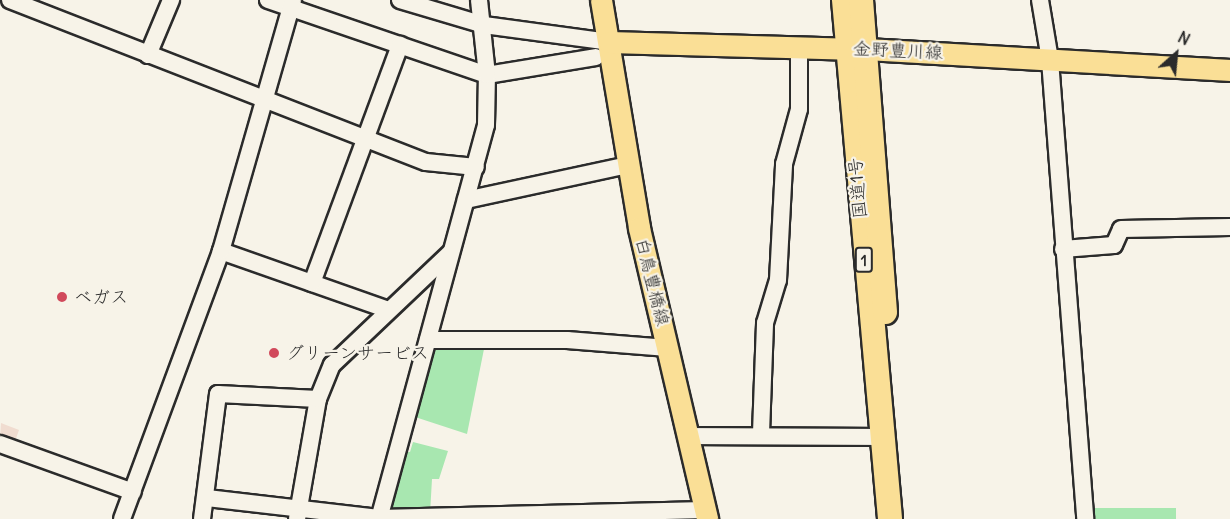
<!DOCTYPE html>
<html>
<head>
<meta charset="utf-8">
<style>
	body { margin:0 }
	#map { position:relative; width:1230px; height:519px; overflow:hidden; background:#f7f3e8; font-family:Delius,"Klee One",sans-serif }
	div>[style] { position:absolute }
	.built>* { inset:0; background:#f0dcd0 }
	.green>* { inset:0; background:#a8e7b0; transform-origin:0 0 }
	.roads { filter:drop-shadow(2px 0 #2b2b2b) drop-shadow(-2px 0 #2b2b2b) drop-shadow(0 2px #2b2b2b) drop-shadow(0 -2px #2b2b2b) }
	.minor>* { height:16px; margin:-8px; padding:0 8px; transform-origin:8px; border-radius:8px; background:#f7f3e8 }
	.major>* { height:21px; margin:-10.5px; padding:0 10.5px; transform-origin:10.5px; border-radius:10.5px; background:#fadf96 }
	.highway>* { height:24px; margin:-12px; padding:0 12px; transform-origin:12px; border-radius:12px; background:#fadf96 }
	.dots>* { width:16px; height:16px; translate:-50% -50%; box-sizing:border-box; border:3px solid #f7f3e8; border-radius:50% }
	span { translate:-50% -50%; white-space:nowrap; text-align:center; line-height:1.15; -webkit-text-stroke:4.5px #f7f3e8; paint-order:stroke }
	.shield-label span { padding:2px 4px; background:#f7f3e8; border:2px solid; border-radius:4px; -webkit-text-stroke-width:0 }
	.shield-label { font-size:16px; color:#2b2b2b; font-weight:700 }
	.street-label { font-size:18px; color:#2b2b2b }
	.poi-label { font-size:18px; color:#2b2b2b }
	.left { translate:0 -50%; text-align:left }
	.north { position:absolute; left:1146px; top:24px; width:60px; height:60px; -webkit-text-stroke:4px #f7f3e8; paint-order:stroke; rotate:27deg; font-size:16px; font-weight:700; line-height:24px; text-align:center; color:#2b2b2b }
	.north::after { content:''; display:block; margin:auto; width:21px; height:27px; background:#2b2b2b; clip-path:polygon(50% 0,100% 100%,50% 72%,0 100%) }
</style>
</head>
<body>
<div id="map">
	<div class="built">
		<div style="clip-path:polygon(1px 423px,19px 430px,14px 444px,0 439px)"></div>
	</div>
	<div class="green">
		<div style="clip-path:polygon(485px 344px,467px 434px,412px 416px,431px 347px)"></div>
		<div style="clip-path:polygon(413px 442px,448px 451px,439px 479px,432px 479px,430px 514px,388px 514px,402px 451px,410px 452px)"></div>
		<div style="left:1093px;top:508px;width:83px;height:11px"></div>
	</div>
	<div class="roads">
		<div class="minor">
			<div style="left:10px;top:0;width:446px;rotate:21.3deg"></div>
			<div style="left:426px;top:162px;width:50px;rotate:5.7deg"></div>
			<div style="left:268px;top:0;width:231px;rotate:18.9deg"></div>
			<div style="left:487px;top:75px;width:110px;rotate:-9.4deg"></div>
			<div style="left:400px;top:0;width:88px;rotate:16.6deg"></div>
			<div style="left:484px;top:25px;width:126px;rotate:7.7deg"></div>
			<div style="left:1040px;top:0;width:61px;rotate:80.5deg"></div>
			<div style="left:1050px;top:60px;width:460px;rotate:85.6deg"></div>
			<div style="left:148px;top:55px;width:60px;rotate:-67.3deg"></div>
			<div style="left:466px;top:200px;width:166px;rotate:-12.2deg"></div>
			<div style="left:1063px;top:249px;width:51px;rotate:-4.5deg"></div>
			<div style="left:1114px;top:245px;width:17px;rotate:-66deg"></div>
			<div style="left:1121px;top:229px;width:109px;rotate:-1.1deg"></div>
			<div style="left:221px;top:251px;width:175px;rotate:19.4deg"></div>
			<div style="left:312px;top:283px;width:254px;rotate:-69.7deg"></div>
			<div style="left:428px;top:340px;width:139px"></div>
			<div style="left:567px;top:340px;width:101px;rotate:4.5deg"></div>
			<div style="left:761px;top:433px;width:110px;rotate:-87.9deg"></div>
			<div style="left:765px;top:323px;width:45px;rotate:-73.2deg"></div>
			<div style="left:778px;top:280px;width:116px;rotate:-87deg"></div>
			<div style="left:784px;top:164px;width:57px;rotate:-74.7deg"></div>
			<div style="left:799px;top:109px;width:62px;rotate:-90deg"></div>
			<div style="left:689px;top:436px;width:190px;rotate:0.3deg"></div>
			<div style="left:0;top:444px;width:141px;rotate:19.8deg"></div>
			<div style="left:207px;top:498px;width:173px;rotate:6.6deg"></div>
			<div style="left:379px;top:518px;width:326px;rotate:-1.4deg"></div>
			<div style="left:122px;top:519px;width:286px;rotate:-69.7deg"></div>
			<div style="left:221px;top:251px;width:261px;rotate:-74deg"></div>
			<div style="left:202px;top:519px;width:126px;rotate:-82.7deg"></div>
			<div style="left:218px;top:394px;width:100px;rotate:2.9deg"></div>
			<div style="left:297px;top:519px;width:122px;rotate:-80.1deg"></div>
			<div style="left:318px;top:399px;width:37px;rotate:-68deg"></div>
			<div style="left:332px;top:365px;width:163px;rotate:-43.5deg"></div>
			<div style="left:379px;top:519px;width:408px;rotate:-74.8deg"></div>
			<div style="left:486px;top:125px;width:50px;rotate:-88.9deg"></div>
			<div style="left:487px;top:75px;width:75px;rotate:-96.1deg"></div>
		</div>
		<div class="major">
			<div style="left:601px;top:0;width:231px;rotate:80.5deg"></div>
			<div style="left:639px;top:228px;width:299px;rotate:76.8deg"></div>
			<div style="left:609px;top:42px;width:257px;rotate:1.6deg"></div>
			<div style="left:866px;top:49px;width:365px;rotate:3.3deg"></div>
		</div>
		<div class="highway">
			<div style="left:844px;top:0;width:521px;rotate:84.93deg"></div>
			<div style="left:861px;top:0;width:313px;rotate:85.6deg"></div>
		</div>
	</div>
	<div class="dots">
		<div style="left:62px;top:297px;background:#d1495b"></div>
		<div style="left:274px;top:353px;background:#d1495b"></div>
	</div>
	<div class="shield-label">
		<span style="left:864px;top:260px">1</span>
	</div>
	<div class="street-label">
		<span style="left:898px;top:51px;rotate:3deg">金野豊川線</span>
		<span style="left:858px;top:188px;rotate:-95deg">国道1号</span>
		<span style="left:652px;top:282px;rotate:76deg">白鳥豊橋線</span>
	</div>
	<div class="poi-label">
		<span class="left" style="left:74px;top:297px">ベガス</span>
		<span class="left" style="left:286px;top:353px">グリーンサービス</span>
	</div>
	<div class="north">N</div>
</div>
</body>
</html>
